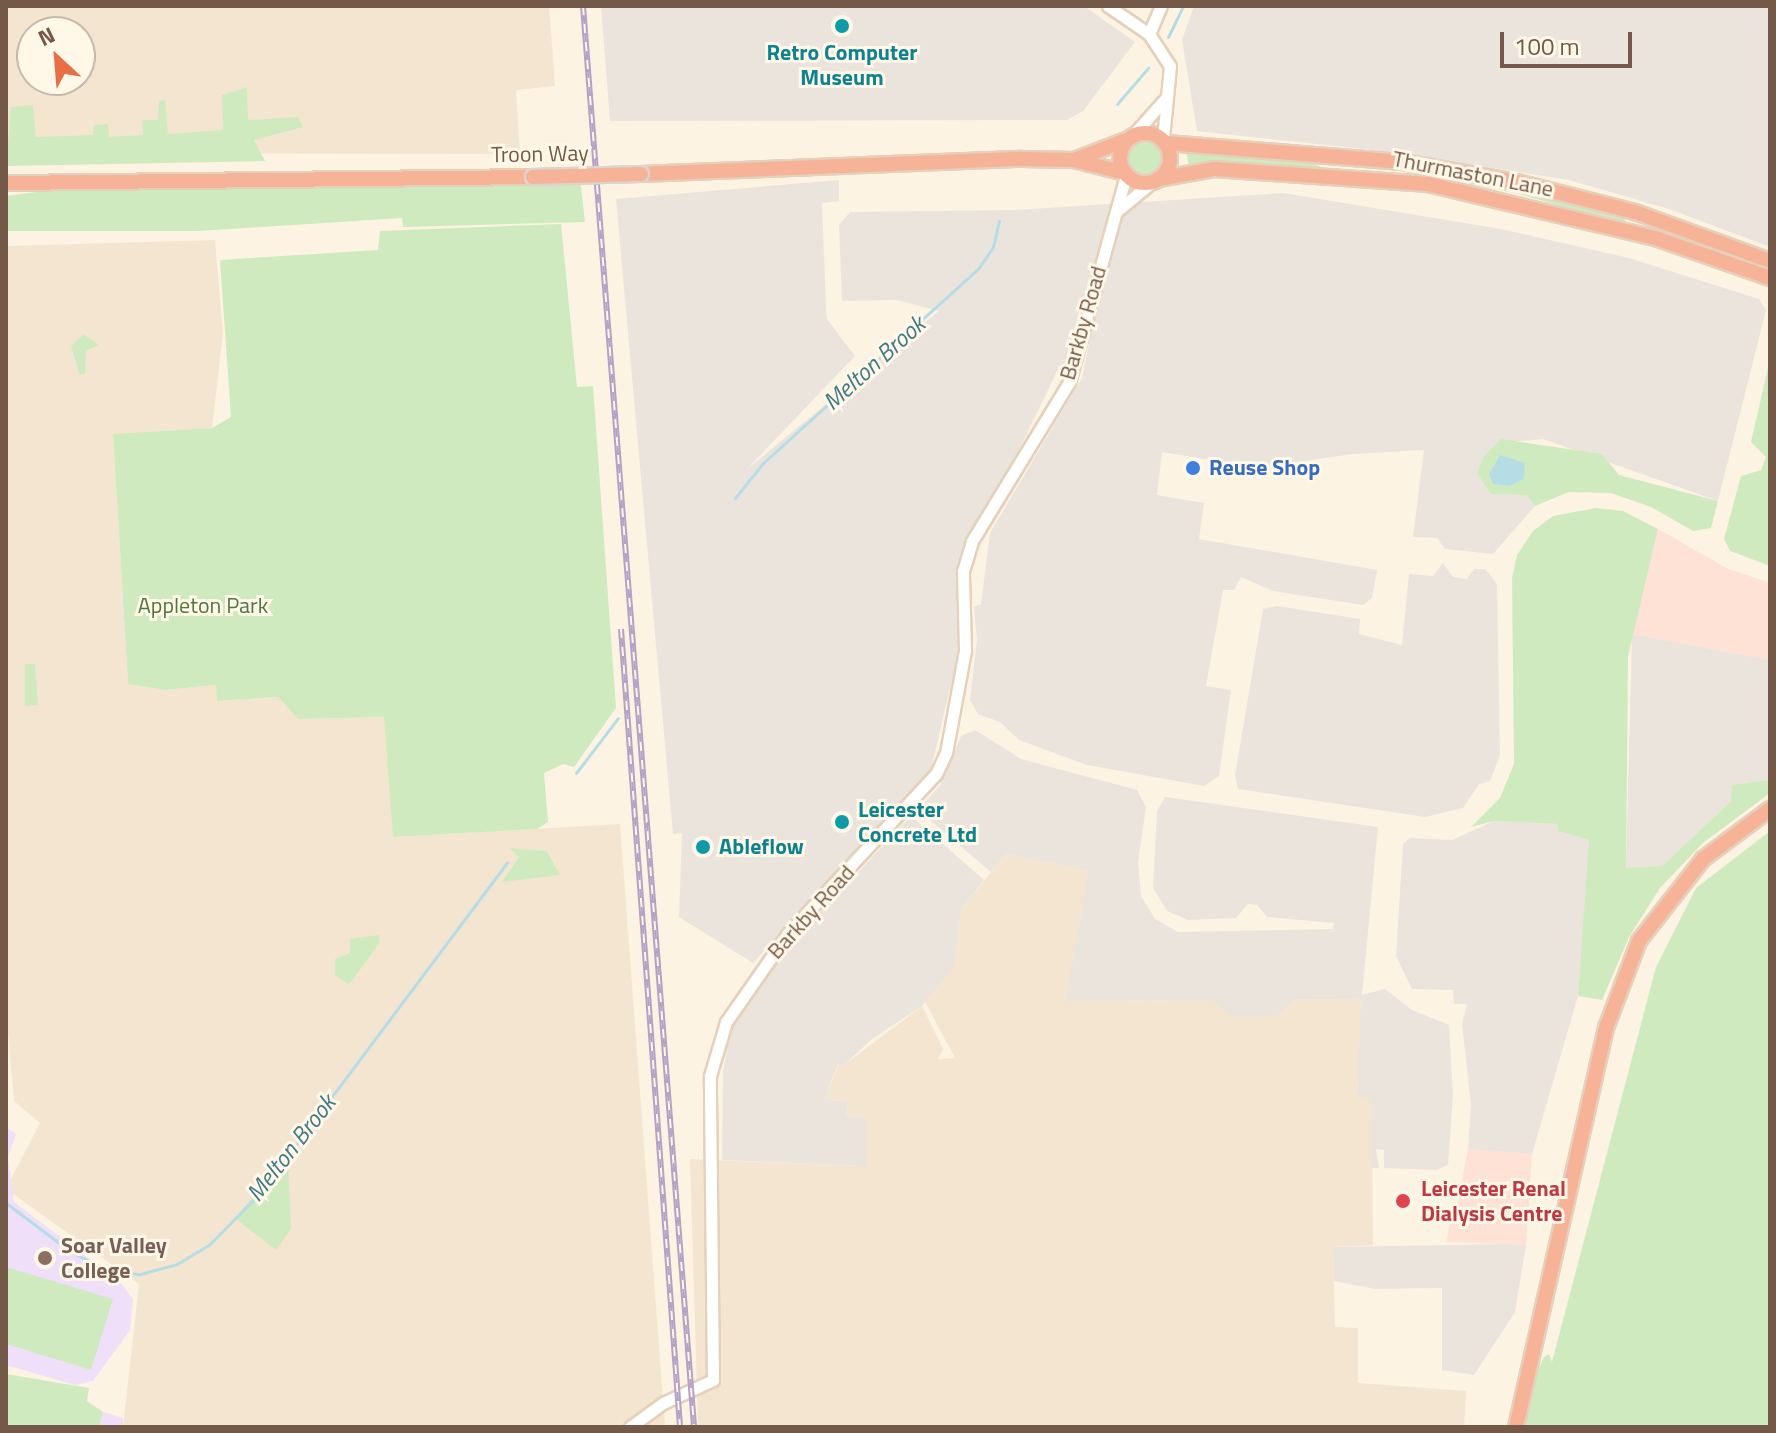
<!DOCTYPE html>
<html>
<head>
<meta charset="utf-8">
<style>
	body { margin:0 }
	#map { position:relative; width:1776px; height:1433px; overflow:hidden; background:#fcf3e2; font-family:"Titillium Web",sans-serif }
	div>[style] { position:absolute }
	.residential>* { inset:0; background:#f4e5d0 }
	.commercial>* { inset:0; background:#fde2d5 }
	.industrial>* { inset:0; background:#ebe4dd }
	.education>* { inset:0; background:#f0dff8 }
	.green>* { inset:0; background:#d0eac0 }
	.round { border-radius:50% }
	.water>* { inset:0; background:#b6dde6 }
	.stream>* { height:3px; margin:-1.5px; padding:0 1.5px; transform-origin:1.5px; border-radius:1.5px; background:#b6dde6 }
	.roads { filter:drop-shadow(2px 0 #e5d0bb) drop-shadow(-2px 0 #e5d0bb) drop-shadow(0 2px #e5d0bb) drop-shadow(0 -2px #e5d0bb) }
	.secondary>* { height:11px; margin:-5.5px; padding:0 5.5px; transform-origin:5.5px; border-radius:5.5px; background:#fff }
	.highway>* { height:14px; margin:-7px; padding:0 7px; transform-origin:7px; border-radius:7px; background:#f7b398 }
	.highway>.ring { margin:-7px; padding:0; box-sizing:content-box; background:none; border:14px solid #f7b398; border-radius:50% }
	.rail>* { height:6px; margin-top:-3px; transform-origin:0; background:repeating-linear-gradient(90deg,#fff7e8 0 9px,#b5a1c5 0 18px); box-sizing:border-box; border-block:2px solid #b5a1c5 }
	.bridges { filter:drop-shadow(2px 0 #dbd4cf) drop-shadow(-2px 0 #dbd4cf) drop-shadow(0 2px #dbd4cf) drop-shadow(0 -2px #dbd4cf) }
	.highway-bridge>* { height:14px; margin:-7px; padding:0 7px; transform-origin:7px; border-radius:7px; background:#f7b398 }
	.dots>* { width:22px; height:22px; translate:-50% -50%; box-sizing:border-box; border:4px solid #fff7e8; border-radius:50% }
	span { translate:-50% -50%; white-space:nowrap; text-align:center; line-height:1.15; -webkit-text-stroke:6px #fff7e8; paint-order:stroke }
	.culture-label { font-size:22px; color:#0d838f; font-weight:700 }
	.left { translate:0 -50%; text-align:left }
	.street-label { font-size:22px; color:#745948 }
	.shop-label { font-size:22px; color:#366cbe; font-weight:700 }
	.park-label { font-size:22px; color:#4f7940 }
	.health-label { font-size:22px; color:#be3a42; font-weight:700 }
	.education-label { font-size:22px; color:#785e54; font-weight:700 }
	.water-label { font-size:24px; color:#417a87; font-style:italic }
	.frame { position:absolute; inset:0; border:8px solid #745948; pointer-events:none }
	.north { position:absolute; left:16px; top:16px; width:80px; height:80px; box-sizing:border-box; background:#fff7e8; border:2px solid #c7b8a8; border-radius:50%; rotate:334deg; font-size:22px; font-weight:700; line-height:32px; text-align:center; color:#745948 }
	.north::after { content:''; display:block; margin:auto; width:28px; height:36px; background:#e76e45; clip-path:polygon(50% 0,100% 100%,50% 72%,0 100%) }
	.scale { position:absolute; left:1500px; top:32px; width:132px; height:36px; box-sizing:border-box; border:4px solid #745948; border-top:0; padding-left:10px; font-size:24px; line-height:28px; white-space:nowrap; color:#745948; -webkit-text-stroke:6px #fff7e8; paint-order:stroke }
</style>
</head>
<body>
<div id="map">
	<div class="residential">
		<div style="clip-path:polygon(evenodd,6px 6px,549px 6px,555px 86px,516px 90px,520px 154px,6px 153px,6px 6px,32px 32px,80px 32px,80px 80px,32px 80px,32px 32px)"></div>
		<div style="clip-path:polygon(215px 240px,223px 333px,212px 428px,113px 435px,128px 684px,165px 690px,216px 685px,218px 701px,278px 697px,298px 719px,385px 717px,394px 837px,620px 824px,665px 1427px,123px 1427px,139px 1284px,6px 1189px,40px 1123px,14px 1101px,6px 1010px,6px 246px)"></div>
		<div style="clip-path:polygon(1006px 854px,1090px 871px,1065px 1001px,1362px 999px,1357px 1096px,1372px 1096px,1373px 1245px,1333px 1247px,1335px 1327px,1358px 1328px,1358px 1383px,1466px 1391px,1464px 1427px,698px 1427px,690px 1159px,865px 1166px,846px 1118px,848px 1101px,824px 1100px,839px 1063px,844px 1065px,922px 1006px,943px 1049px,938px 1059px,955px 1058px,924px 1000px,954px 966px,962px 908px)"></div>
	</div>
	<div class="commercial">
		<div style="clip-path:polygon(1658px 529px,1728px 569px,1770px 583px,1770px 660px,1632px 634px)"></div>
		<div style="clip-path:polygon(1468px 1149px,1532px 1154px,1526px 1245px,1447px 1242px,1452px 1204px,1458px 1204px)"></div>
	</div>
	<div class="industrial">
		<div style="clip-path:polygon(601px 6px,1084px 6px,1135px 42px,1083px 111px,1067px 120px,610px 121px)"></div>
		<div style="clip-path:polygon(1194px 6px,1770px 6px,1770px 247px,1669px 209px,1569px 180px,1381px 151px,1197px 131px,1182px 40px)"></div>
		<div style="clip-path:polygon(839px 180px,839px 201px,822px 203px,826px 307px,827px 319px,855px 356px,746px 470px,939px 311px,897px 300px,842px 301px,839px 225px,850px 212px,1016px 210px,1283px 193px,1501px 229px,1629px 258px,1759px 299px,1766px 310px,1718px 501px,1543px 439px,1497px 443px,1535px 506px,1493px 554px,1445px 549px,1437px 538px,1413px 537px,1424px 450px,1353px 454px,1257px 468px,1162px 452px,1157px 495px,1204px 503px,1199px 539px,1377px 570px,1372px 598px,1363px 605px,1273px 591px,1241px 577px,1234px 590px,1223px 590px,1206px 686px,1231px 690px,1219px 776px,1204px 786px,1087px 765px,1019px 740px,1000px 722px,978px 714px,970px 700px,977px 640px,974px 607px,981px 604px,990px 533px,1082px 378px,1089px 344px,1077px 341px,1069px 366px,1060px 365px,957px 578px,960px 646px,931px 769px,753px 963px,679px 917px,682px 833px,673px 834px,616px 199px)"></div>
		<div style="clip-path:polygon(1443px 563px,1453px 577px,1467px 579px,1474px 569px,1485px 569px,1497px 584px,1500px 755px,1490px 781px,1479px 784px,1463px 808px,1425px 817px,1238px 789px,1235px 776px,1263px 609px,1277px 606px,1360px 619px,1359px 634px,1402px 645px,1409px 574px,1433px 576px)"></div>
		<div style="clip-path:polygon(1632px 634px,1770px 660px,1770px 780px,1731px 801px,1662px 866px,1626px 869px)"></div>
		<div style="clip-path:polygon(975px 730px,1021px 759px,1137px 790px,1146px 807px,1138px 862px,1141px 896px,1155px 919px,1178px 932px,1333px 929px,1334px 923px,1267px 917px,1257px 905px,1248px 904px,1236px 918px,1188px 920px,1167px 911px,1153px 888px,1157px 811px,1165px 797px,1378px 827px,1362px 995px,1385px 989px,1412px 1010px,1449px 1025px,1453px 1096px,1448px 1165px,1436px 1170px,1384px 1168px,1384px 1150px,1376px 1149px,1379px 1168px,1371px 1168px,1372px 1097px,1357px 1097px,1361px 999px,1296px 999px,1276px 1016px,1232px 1016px,1212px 1000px,1065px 1001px,1089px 871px,1006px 854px,991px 872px,918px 810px,940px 785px,961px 736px)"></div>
		<div style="clip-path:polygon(911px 816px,984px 880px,962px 908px,954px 966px,922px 1006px,872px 1039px,843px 1066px,838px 1064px,824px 1100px,848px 1101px,846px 1117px,865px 1118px,866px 1166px,722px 1160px,723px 1071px,730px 1031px,794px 940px)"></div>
		<div style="clip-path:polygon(1494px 821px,1559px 824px,1559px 831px,1590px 840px,1578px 996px,1532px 1154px,1468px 1149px,1471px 1105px,1462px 1024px,1467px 1004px,1454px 1004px,1453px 990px,1412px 989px,1396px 956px,1403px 844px,1410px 838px,1452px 840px)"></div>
		<div style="clip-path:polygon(1506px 1244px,1526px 1245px,1515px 1312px,1474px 1375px,1442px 1370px,1442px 1288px,1375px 1289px,1334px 1281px,1333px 1247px)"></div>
	</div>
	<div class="education">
		<div style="clip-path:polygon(6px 1127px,16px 1134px,8px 1157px,14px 1202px,121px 1283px,133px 1299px,130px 1330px,93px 1381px,75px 1385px,6px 1365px)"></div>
		<div style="clip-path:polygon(103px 1412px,123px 1418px,123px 1427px,99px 1427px)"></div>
	</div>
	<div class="green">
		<div style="clip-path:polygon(247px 87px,248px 120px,298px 117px,303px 127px,254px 140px,265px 161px,6px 166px,11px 107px,33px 105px,36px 137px,93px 135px,94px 125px,108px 124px,109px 137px,143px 135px,142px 120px,158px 120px,159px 101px,165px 100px,168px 134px,223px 130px,222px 95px)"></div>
		<div class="round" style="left:1126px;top:139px;width:38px;height:38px"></div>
		<div style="clip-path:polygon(1186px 151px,1312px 163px,1328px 170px,1189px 166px)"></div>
		<div style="clip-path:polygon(1431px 172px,1622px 214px,1627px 225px,1515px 193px,1430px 177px)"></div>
		<div style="clip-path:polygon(580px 178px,585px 222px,403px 227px,402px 218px,198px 231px,6px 231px,6px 196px,88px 185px)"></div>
		<div style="clip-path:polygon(561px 224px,577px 387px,593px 386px,616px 708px,574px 767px,563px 764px,544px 773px,548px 822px,537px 829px,393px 837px,384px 717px,298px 719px,278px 697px,217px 701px,216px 685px,165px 690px,128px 684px,113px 434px,212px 428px,231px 417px,220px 260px,378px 250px,380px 231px)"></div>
		<div style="clip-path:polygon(83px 334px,99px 345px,86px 351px,85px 374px,80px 375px,71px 346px)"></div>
		<div style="clip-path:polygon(1770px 359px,1770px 566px,1730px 551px,1724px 539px,1741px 476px,1761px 470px,1766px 457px,1751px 442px)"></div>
		<div style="clip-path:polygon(1501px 439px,1602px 454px,1619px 475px,1718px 501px,1711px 528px,1693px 531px,1651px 507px,1611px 493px,1569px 492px,1535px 506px,1527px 495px,1491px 494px,1477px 473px,1484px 456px)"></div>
		<div style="clip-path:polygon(1596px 508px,1623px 511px,1658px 529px,1628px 656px,1626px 868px,1662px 866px,1731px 801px,1732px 785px,1770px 780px,1770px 793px,1704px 842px,1660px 888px,1629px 937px,1602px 1000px,1578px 996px,1589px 840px,1558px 831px,1558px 824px,1494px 821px,1471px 827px,1500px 798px,1514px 764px,1512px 578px,1517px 555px,1533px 531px,1553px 516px)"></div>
		<div style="clip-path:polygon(25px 664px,35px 664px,38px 705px,25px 706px)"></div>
		<div style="clip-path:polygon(1770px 831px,1770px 1427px,1524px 1427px,1537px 1372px,1544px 1357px,1549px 1354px,1552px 1362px,1656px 967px,1696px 888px)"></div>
		<div style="clip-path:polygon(509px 848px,547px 851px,560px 875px,502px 882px,519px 857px)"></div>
		<div style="clip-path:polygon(379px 935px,380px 942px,349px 985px,335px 975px,335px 959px,350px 953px,350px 939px)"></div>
		<div style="clip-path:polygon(288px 1157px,291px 1229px,276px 1250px,235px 1218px)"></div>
		<div style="clip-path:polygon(6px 1267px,113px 1299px,91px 1370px,6px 1344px)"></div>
		<div style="clip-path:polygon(6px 1374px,89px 1388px,87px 1401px,103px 1412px,99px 1427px,6px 1427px)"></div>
	</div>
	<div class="water">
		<div style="clip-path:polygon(1500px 455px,1525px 463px,1524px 479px,1509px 486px,1493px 484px,1489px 474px)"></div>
	</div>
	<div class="stream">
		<div style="left:1168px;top:37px;width:34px;rotate:-64deg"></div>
		<div style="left:1117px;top:104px;width:48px;rotate:-49.3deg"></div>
		<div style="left:735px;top:498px;width:45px;rotate:-51.3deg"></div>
		<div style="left:763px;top:463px;width:290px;rotate:-42.1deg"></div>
		<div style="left:978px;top:269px;width:27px;rotate:-56deg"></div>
		<div style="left:993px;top:247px;width:27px;rotate:-77deg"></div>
		<div style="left:576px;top:773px;width:69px;rotate:-52.6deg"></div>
		<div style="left:6px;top:1203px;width:81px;rotate:37deg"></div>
		<div style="left:71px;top:1252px;width:42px;rotate:26.6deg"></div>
		<div style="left:109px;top:1271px;width:31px;rotate:6deg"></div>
		<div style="left:140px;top:1274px;width:38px;rotate:-15deg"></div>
		<div style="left:177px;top:1264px;width:37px;rotate:-31deg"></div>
		<div style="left:209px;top:1245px;width:71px;rotate:-45.6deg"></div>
		<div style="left:259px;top:1194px;width:414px;rotate:-53.2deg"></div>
	</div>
	<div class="roads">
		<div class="secondary">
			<div style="left:1108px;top:6px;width:50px;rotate:34.3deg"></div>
			<div style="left:1149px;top:34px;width:38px;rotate:57deg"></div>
			<div style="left:1170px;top:66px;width:73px;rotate:95.5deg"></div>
			<div style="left:1149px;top:34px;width:30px;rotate:-67deg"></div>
			<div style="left:1134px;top:134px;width:47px;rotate:-48.5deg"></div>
			<div style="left:1117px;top:211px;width:45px;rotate:-39.6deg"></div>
			<div style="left:630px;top:1427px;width:41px;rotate:-36deg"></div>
			<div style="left:663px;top:1403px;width:55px;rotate:-24.7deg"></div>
			<div style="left:713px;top:1380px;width:304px;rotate:-90.6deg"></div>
			<div style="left:710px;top:1076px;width:56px;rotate:-73.5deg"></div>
			<div style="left:726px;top:1022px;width:108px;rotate:-55.1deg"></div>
			<div style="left:788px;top:933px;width:217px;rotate:-47.1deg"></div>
			<div style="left:936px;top:774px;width:23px;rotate:-65deg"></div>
			<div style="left:946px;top:753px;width:105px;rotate:-79.5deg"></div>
			<div style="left:965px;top:650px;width:79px;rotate:-91.5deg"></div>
			<div style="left:963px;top:571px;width:31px;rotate:-73deg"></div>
			<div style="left:972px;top:541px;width:186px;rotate:-58.6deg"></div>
			<div style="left:1069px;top:382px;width:215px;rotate:-74.6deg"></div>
		</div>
		<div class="highway">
			<div class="ring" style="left:1120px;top:133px;width:36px;height:36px"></div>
			<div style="left:1166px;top:143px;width:237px;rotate:4.6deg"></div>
			<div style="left:1402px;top:162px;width:117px;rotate:9.9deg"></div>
			<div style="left:1517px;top:182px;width:122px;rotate:14.3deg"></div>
			<div style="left:1635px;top:212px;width:144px;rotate:19.9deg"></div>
			<div style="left:1074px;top:160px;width:56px;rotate:-21deg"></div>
			<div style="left:641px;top:174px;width:381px;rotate:-2.3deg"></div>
			<div style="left:1022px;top:159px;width:52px;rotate:1.1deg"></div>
			<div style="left:1074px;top:160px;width:53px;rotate:14.3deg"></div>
			<div style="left:1158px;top:179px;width:58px;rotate:-10deg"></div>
			<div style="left:1215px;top:169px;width:214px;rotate:4deg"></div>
			<div style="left:1428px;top:184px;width:236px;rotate:13.4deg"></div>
			<div style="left:1658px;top:239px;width:119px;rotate:19.2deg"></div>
			<div style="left:6px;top:183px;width:527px;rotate:-0.65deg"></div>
			<div style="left:1516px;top:1427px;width:409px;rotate:-77.3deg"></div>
			<div style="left:1606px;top:1028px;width:93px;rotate:-69.2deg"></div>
			<div style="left:1639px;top:941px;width:104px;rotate:-52deg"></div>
			<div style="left:1703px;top:859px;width:84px;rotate:-36.7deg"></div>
		</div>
	</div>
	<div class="rail">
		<div style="left:583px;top:6px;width:1425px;rotate:85.53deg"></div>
		<div style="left:621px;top:629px;width:800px;rotate:85.77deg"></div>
	</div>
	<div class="bridges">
		<div class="highway-bridge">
			<div style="left:533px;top:177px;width:108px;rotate:-1.6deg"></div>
		</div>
	</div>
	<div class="dots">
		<div style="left:842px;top:26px;background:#0f9aa8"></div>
		<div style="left:1193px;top:468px;background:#3f7fe0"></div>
		<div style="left:842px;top:822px;background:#0f9aa8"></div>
		<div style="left:703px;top:847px;background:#0f9aa8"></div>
		<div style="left:1403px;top:1201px;background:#e0444e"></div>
		<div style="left:45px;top:1258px;background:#8d6e63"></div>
	</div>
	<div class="culture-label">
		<span style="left:842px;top:65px">Retro Computer<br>Museum</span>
		<span class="left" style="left:858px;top:822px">Leicester<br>Concrete Ltd</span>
		<span class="left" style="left:719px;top:847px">Ableflow</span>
	</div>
	<div class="street-label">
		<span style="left:540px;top:154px;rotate:-1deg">Troon Way</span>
		<span style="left:1473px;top:174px;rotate:11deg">Thurmaston Lane</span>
		<span style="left:1083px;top:323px;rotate:-74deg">Barkby Road</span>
		<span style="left:811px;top:912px;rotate:-48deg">Barkby Road</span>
	</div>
	<div class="shop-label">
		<span class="left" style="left:1209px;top:468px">Reuse Shop</span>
	</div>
	<div class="park-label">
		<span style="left:203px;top:606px">Appleton Park</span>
	</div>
	<div class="health-label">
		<span class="left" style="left:1421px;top:1201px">Leicester Renal<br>Dialysis Centre</span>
	</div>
	<div class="education-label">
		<span class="left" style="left:61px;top:1258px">Soar Valley<br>College</span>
	</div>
	<div class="water-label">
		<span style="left:874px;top:363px;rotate:-42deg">Melton Brook</span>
		<span style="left:291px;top:1148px;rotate:-52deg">Melton Brook</span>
	</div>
	<div class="frame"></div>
	<div class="north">N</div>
	<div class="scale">100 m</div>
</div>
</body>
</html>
